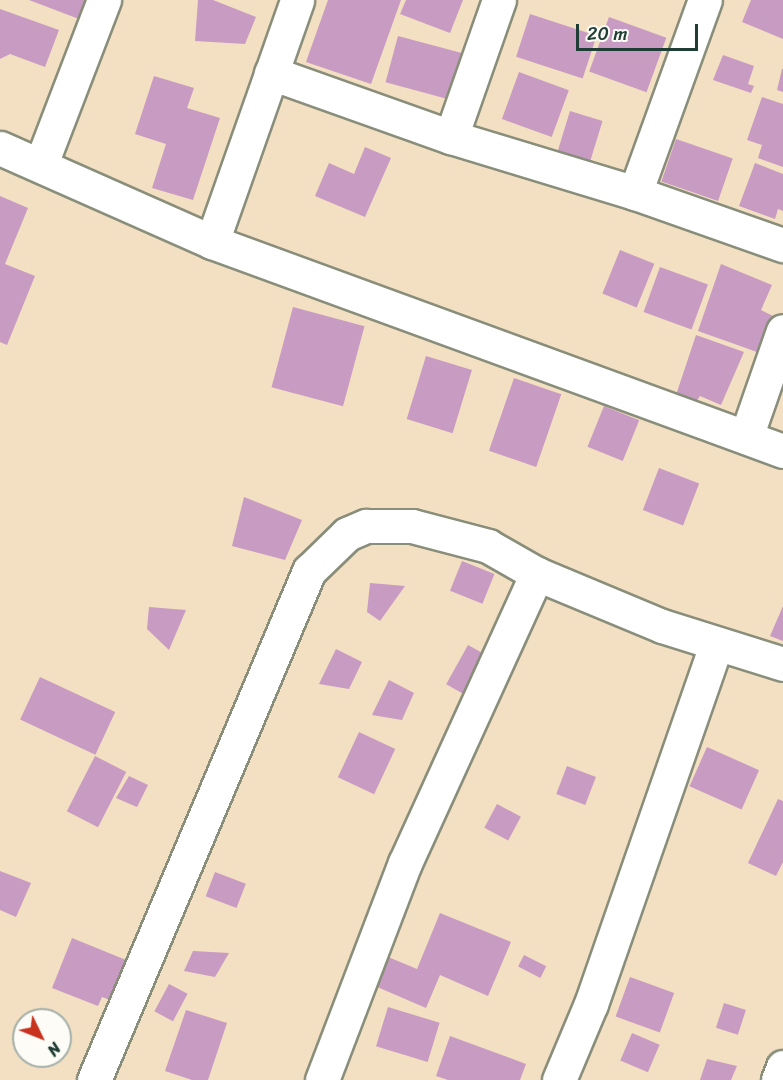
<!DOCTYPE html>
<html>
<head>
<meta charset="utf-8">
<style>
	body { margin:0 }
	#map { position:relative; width:783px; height:1080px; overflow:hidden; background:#f3dfc2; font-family:Sriracha,sans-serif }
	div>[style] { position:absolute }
	.building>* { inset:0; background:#c89bc2; transform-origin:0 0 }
	.roads { filter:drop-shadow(2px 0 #898e7b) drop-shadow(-2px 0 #898e7b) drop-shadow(0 2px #898e7b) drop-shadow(0 -2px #898e7b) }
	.minor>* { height:33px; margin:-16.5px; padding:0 16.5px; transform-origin:16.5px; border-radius:16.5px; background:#fff }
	span { translate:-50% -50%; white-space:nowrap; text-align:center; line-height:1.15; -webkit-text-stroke:4.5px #fdfcf7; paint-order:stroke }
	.north { position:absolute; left:12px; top:1008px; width:60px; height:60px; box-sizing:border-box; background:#fdfcf7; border:2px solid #a4b0a9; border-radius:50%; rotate:133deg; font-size:16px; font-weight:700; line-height:24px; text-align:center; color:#1f3d34 }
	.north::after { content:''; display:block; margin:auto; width:21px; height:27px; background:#c8321e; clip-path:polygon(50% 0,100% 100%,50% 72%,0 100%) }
	.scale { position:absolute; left:576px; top:24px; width:122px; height:27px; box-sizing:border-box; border:3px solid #1f3d34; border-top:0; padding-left:8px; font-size:18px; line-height:21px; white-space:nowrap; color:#1f3d34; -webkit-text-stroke:4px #fdfcf7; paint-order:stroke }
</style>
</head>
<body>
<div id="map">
	<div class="building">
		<div style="clip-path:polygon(29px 0,86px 0,79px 19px)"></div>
		<div style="clip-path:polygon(198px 0,213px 0,256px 17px,245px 44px,195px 41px)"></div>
		<div style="clip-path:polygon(328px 0,401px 0,371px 84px,306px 62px)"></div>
		<div style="clip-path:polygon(406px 0,463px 0,450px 33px,400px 14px)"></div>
		<div style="clip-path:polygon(751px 0,783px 0,783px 39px,742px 22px)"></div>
		<div style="clip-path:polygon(0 9px,59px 30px,45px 67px,10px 54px,0 59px)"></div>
		<div style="left:530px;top:14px;width:70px;height:45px;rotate:18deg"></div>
		<div style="left:609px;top:17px;width:61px;height:58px;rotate:20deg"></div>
		<div style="left:398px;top:36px;width:66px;height:48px;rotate:15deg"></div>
		<div style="clip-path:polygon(723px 55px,754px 66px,748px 84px,754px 86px,751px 93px,713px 80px)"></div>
		<div style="clip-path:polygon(782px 69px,783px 69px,783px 92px,777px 90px)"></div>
		<div style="left:519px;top:72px;width:53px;height:50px;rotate:20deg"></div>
		<div style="clip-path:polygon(154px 76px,194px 88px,187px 108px,220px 118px,193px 200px,152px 188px,166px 144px,135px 134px)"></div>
		<div style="clip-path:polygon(762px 97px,783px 104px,783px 167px,758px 158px,762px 145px,747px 140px)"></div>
		<div style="left:570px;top:111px;width:34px;height:45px;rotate:17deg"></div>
		<div style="left:676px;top:139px;width:60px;height:45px;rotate:19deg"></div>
		<div style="clip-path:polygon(365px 147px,391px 158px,365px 217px,315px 196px,329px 163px,354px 174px)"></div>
		<div style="clip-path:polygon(755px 163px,783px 174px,783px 211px,778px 209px,775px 219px,739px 206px)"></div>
		<div style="clip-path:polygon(0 196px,28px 208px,5px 264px,35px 276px,7px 345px,0 342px)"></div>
		<div style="left:620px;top:250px;width:37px;height:47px;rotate:22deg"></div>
		<div style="clip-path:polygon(721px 264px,772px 285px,761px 310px,773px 316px,757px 352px,698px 331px)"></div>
		<div style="left:660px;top:267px;width:51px;height:48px;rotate:20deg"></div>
		<div style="left:293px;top:307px;width:74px;height:83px;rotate:15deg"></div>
		<div style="clip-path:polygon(696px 335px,744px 352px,721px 405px,700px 396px,696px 402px,676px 395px)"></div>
		<div style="left:426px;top:356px;width:48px;height:66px;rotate:17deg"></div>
		<div style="left:514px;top:378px;width:50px;height:77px;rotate:19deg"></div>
		<div style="left:604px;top:406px;width:38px;height:44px;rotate:22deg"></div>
		<div style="left:659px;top:468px;width:43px;height:45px;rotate:21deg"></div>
		<div style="clip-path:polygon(244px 497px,302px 520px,285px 560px,232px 546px)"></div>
		<div style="left:462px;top:561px;width:35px;height:32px;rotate:22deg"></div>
		<div style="clip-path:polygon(370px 583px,405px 586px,380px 621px,367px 612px)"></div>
		<div style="clip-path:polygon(783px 606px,783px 641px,770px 636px)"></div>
		<div style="clip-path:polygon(149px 607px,186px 610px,169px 650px,147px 629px)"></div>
		<div style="left:468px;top:645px;width:31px;height:45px;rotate:29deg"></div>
		<div style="clip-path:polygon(336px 649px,362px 662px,349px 689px,319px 684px)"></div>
		<div style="left:40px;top:677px;width:83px;height:47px;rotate:25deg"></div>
		<div style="clip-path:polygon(389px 680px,414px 693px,402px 720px,372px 715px)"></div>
		<div style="left:359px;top:732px;width:40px;height:50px;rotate:25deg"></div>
		<div style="left:707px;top:747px;width:57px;height:43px;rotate:24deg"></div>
		<div style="left:95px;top:756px;width:35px;height:62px;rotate:27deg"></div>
		<div style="left:567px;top:766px;width:31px;height:30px;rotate:21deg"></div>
		<div style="clip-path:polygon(129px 776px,148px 785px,137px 807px,116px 798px)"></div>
		<div style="clip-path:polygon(778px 799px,783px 801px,783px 862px,776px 876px,748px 863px)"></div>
		<div style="left:497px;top:804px;width:27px;height:27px;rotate:28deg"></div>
		<div style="clip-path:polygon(0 871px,31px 883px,16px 917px,0 910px)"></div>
		<div style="left:215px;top:872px;width:33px;height:26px;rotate:21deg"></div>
		<div style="clip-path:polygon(440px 913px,511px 942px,488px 996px,440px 975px,426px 1008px,368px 983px,381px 954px,417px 969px)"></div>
		<div style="clip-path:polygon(72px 938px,126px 960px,110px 1000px,102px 997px,98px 1006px,52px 988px)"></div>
		<div style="clip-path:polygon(193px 951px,229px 953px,215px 977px,184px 971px)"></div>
		<div style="left:524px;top:955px;width:25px;height:13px;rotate:27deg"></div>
		<div style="left:630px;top:977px;width:47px;height:42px;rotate:20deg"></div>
		<div style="left:169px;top:984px;width:21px;height:31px;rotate:28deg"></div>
		<div style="left:724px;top:1003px;width:23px;height:26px;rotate:18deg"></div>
		<div style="left:388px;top:1007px;width:54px;height:41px;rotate:17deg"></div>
		<div style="clip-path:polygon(186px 1010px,227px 1023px,208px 1080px,192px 1080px,165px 1071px)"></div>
		<div style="left:632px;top:1033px;width:30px;height:30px;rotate:23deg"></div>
		<div style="clip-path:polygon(450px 1036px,526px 1064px,520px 1080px,448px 1080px,436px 1076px)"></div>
		<div style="clip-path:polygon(707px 1059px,737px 1066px,731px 1080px,700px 1080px)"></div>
	</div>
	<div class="roads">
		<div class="minor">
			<div style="left:271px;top:73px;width:191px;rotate:19.6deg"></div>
			<div style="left:451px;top:137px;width:192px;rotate:16.9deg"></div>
			<div style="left:635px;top:193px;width:157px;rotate:19.4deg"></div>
			<div style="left:451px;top:137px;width:145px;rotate:-70.7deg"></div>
			<div style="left:0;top:148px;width:232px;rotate:23.9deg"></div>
			<div style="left:212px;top:242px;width:608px;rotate:20.1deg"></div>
			<div style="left:41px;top:164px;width:176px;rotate:-69deg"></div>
			<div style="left:635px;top:193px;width:205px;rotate:-70.1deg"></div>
			<div style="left:212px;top:242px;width:256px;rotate:-70.6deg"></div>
			<div style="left:746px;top:437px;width:112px;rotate:-70.8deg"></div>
			<div style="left:94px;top:1080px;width:553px;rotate:-67.1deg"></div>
			<div style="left:309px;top:571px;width:53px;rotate:-44.2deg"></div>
			<div style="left:347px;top:534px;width:21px;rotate:-23deg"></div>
			<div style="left:366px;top:526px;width:46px"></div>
			<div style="left:412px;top:526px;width:79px;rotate:14.7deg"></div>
			<div style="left:488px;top:546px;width:56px;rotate:29.7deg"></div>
			<div style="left:537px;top:574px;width:135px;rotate:22.6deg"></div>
			<div style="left:662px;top:626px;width:127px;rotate:17.4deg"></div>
			<div style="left:322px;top:1080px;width:232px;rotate:-69.1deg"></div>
			<div style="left:405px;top:863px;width:318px;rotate:-65.5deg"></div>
			<div style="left:559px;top:1080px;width:82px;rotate:-67.2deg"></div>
			<div style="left:591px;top:1004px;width:379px;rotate:-70.8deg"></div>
			<div style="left:778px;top:1080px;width:14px;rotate:-69deg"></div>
		</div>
	</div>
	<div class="north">N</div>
	<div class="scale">20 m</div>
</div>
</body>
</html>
